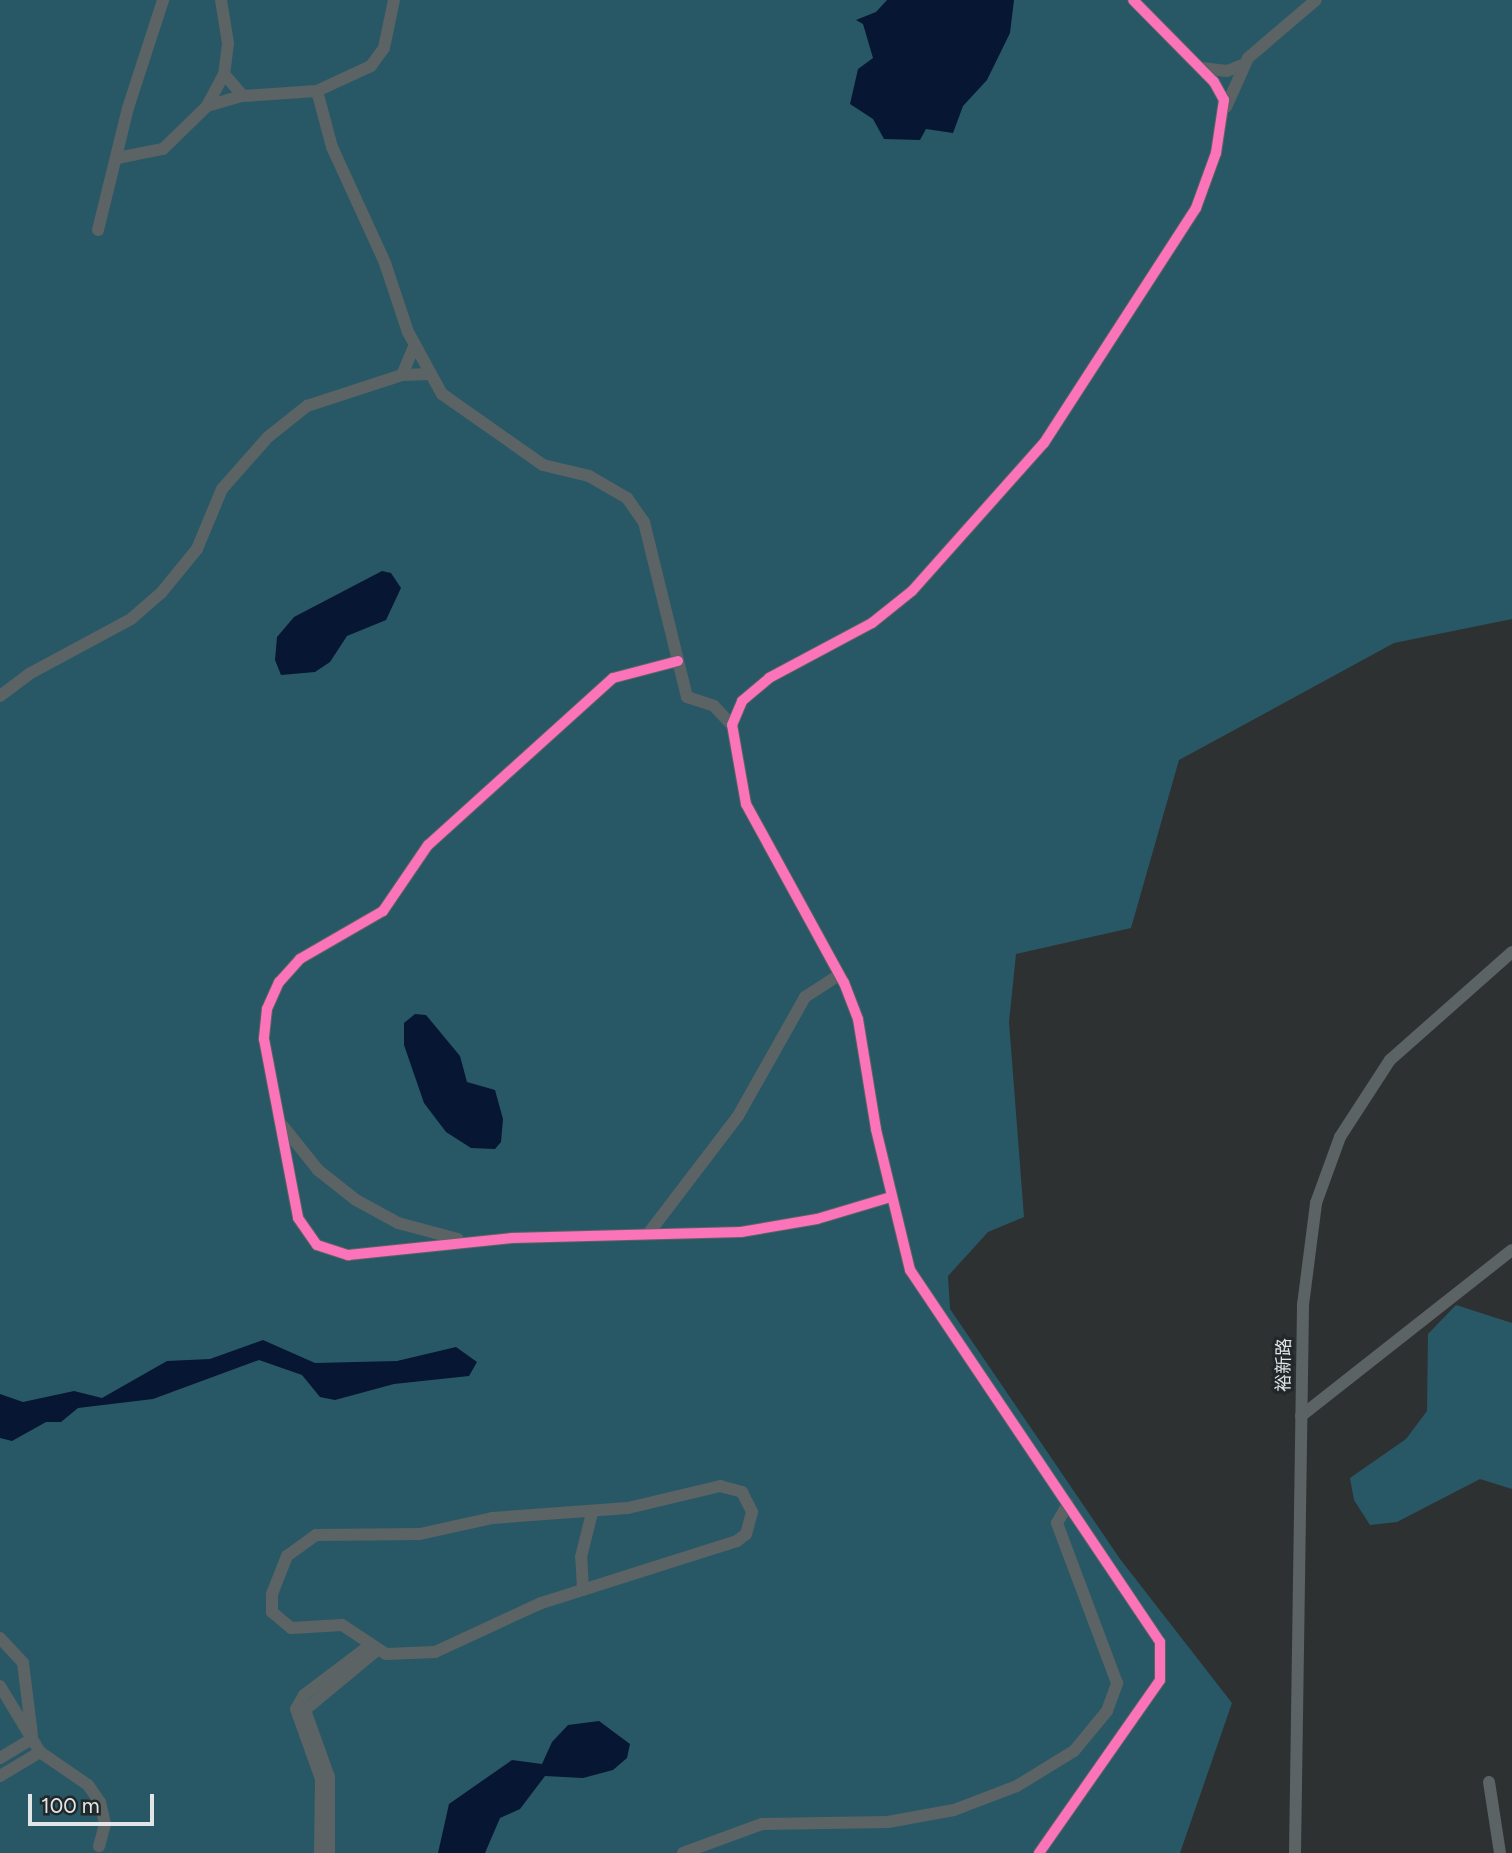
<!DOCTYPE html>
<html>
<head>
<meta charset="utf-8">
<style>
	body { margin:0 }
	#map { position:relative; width:1512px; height:1853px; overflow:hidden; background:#2e3132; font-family:Figtree,"Noto Sans SC",sans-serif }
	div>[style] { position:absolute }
	.green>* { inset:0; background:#285866 }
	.water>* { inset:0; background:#071633 }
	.minor>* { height:12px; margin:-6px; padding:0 6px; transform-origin:6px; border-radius:6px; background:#5b6364 }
	.cycleway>* { height:10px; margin:-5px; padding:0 5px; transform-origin:5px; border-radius:5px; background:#fb73b8 }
	span { translate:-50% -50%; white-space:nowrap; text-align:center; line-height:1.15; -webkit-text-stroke:6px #22282a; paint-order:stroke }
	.street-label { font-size:18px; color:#e1e5e6 }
	.scale { position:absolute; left:28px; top:1794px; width:126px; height:32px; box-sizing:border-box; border:4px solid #e1e5e6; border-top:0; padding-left:9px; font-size:21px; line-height:24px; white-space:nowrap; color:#e1e5e6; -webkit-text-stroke:5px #22282a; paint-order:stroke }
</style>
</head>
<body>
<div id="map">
	<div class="green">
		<div style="clip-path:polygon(0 0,1512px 0,1512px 619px,1394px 643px,1179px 760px,1131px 928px,1016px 954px,1009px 1022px,1024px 1217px,988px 1232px,948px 1276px,950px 1309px,1120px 1559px,1232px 1703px,1180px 1853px,0 1853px)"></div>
		<div style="clip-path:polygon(1456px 1305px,1512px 1323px,1512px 1489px,1480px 1479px,1397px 1522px,1370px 1525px,1354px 1500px,1350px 1478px,1406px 1439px,1427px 1411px,1428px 1334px)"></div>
	</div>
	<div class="water">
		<div style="clip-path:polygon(887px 0,1014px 0,1010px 33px,987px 80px,963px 106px,953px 133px,926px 129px,920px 140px,884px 139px,873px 119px,850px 104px,858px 69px,873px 58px,863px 24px,856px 20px,876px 12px)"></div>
		<div style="clip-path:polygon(382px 571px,391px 573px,401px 588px,386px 620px,347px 636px,330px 662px,315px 672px,281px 675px,275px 660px,277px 637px,294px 617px)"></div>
		<div style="clip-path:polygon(415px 1014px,426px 1015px,460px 1056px,467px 1082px,495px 1090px,503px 1119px,501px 1142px,495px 1149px,471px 1148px,446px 1132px,424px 1103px,404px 1045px,404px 1023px)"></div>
		<div style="clip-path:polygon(263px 1340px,315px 1363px,397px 1361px,456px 1347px,477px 1362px,469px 1376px,394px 1384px,335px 1400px,320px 1397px,302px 1375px,259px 1360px,153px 1399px,78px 1408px,61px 1422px,46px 1422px,12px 1441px,0 1438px,0 1394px,23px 1402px,74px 1391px,102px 1398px,167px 1361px,210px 1359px)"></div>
		<div style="clip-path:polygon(599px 1721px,630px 1744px,627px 1758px,613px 1770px,583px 1778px,545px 1776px,520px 1809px,500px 1818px,485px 1853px,438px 1853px,449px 1804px,512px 1760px,542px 1764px,552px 1742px,568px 1725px)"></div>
	</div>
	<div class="minor">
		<div style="left:221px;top:0;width:44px;rotate:80.8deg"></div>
		<div style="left:228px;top:43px;width:31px;rotate:97deg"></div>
		<div style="left:224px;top:74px;width:29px;rotate:49deg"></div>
		<div style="left:243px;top:96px;width:74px;rotate:-3.9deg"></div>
		<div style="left:394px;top:0;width:49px;rotate:101.8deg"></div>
		<div style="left:384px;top:48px;width:22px;rotate:126deg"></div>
		<div style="left:371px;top:66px;width:60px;rotate:155.2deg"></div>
		<div style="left:317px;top:91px;width:58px;rotate:75deg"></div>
		<div style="left:332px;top:147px;width:128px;rotate:65.4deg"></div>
		<div style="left:385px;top:263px;width:73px;rotate:71.6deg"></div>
		<div style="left:408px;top:332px;width:71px;rotate:61.3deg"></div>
		<div style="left:442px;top:394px;width:123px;rotate:35.1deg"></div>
		<div style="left:543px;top:465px;width:47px;rotate:13.4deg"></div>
		<div style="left:589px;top:476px;width:44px;rotate:30.1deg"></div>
		<div style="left:627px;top:498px;width:29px;rotate:55deg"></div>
		<div style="left:644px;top:522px;width:180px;rotate:76.2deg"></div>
		<div style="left:687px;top:697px;width:28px;rotate:18deg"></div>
		<div style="left:714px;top:706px;width:26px;rotate:47deg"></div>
		<div style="left:1202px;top:68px;width:25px;rotate:7deg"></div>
		<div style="left:1227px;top:71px;width:19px;rotate:-21deg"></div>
		<div style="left:207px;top:106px;width:37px;rotate:-16deg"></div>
		<div style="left:1226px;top:107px;width:54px;rotate:-65.8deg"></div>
		<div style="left:1248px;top:58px;width:89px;rotate:-40.5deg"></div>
		<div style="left:117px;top:158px;width:47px;rotate:-11.1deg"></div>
		<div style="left:163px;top:149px;width:62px;rotate:-44.3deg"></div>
		<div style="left:207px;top:106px;width:36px;rotate:-62deg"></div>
		<div style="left:98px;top:230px;width:126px;rotate:-76.2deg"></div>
		<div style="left:128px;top:108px;width:114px;rotate:-72deg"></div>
		<div style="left:402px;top:375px;width:28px;rotate:-2deg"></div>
		<div style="left:678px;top:661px;width:67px;rotate:165.3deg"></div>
		<div style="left:613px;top:678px;width:249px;rotate:137.9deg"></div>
		<div style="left:428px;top:845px;width:80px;rotate:124.3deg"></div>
		<div style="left:383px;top:911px;width:96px;rotate:150deg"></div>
		<div style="left:300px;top:959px;width:31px;rotate:132deg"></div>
		<div style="left:279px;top:982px;width:30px;rotate:114deg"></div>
		<div style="left:267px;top:1009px;width:30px;rotate:96deg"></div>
		<div style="left:264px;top:1039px;width:182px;rotate:79.2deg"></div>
		<div style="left:298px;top:1218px;width:33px;rotate:55deg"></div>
		<div style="left:317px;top:1245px;width:33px;rotate:18deg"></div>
		<div style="left:348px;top:1255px;width:165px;rotate:-5.9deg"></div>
		<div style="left:512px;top:1238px;width:229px;rotate:-1.5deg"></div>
		<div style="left:741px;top:1232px;width:77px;rotate:-9.7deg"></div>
		<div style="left:817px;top:1219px;width:77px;rotate:-16.6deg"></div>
		<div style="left:0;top:696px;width:36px;rotate:-37deg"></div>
		<div style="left:29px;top:674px;width:116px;rotate:-28.3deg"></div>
		<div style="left:131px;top:619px;width:40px;rotate:-41deg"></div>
		<div style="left:161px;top:593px;width:57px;rotate:-50.7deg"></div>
		<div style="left:197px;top:549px;width:65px;rotate:-67.4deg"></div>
		<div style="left:222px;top:489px;width:69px;rotate:-48.5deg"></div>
		<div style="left:268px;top:437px;width:50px;rotate:-38.5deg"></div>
		<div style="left:307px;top:406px;width:100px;rotate:-18.1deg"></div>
		<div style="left:402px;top:375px;width:33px;rotate:-67deg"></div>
		<div style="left:282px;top:1125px;width:58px;rotate:51.3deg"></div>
		<div style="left:318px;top:1170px;width:48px;rotate:38.3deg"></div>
		<div style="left:356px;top:1200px;width:48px;rotate:28.7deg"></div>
		<div style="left:398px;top:1223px;width:62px;rotate:14.9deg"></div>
		<div style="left:648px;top:1234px;width:148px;rotate:-52.7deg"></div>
		<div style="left:738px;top:1116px;width:137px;rotate:-60.6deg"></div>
		<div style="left:805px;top:997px;width:40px;rotate:-32.9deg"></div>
		<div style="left:1301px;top:1416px;width:268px;rotate:-38.2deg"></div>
		<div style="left:720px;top:1486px;width:23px;rotate:15deg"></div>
		<div style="left:742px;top:1492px;width:22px;rotate:63deg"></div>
		<div style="left:752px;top:1512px;width:23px;rotate:105deg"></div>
		<div style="left:746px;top:1534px;width:11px;rotate:142deg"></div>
		<div style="left:737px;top:1541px;width:206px;rotate:162.4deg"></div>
		<div style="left:541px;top:1603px;width:117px;rotate:155.2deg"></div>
		<div style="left:435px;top:1652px;width:49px;rotate:177.7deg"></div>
		<div style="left:386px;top:1654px;width:53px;rotate:-146.6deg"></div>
		<div style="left:342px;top:1625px;width:51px;rotate:176.6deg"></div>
		<div style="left:291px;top:1628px;width:25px;rotate:-140deg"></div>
		<div style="left:272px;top:1612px;width:18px;rotate:-90deg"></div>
		<div style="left:272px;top:1594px;width:41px;rotate:-68.5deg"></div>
		<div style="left:287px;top:1556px;width:36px;rotate:-36deg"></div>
		<div style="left:316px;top:1535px;width:104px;rotate:-0.6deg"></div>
		<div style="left:420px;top:1534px;width:74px;rotate:-12.5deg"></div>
		<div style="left:492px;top:1518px;width:136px;rotate:-4.2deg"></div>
		<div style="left:628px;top:1508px;width:95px;rotate:-13.4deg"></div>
		<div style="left:583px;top:1590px;width:33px;rotate:-93deg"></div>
		<div style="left:581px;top:1557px;width:45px;rotate:-76deg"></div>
		<div style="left:0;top:1638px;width:34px;rotate:47deg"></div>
		<div style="left:23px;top:1663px;width:73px;rotate:82.9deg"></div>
		<div style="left:0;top:1686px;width:77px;rotate:58.8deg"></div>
		<div style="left:40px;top:1752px;width:58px;rotate:34.5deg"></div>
		<div style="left:88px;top:1785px;width:21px;rotate:55deg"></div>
		<div style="left:100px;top:1802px;width:23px;rotate:77deg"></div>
		<div style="left:105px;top:1824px;width:23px;rotate:105deg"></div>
		<div style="left:0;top:1758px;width:37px;rotate:-31deg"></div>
		<div style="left:0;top:1776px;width:47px;rotate:-31deg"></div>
		<div style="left:1489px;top:1782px;width:72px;rotate:81.2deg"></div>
		<div style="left:320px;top:1853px;width:74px;rotate:-89.2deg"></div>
		<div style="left:321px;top:1779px;width:74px;rotate:-109.7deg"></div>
		<div style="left:296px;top:1709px;width:16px;rotate:-60deg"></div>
		<div style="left:304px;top:1695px;width:83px;rotate:-37.1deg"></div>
		<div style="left:329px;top:1853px;width:76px;rotate:-90deg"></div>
		<div style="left:329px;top:1777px;width:71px;rotate:-109.7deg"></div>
		<div style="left:305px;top:1710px;width:92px;rotate:-39.7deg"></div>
		<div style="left:683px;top:1853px;width:84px;rotate:-20.2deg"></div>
		<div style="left:762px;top:1824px;width:126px;rotate:-0.9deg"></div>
		<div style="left:888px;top:1822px;width:67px;rotate:-10.3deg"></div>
		<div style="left:954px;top:1810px;width:67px;rotate:-20.9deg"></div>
		<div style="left:1017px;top:1786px;width:67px;rotate:-31.6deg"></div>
		<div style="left:1074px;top:1751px;width:52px;rotate:-50.5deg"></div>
		<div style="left:1107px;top:1711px;width:30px;rotate:-70deg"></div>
		<div style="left:1117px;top:1683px;width:171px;rotate:-110.6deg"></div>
		<div style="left:1057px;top:1523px;width:22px;rotate:-60deg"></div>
		<div style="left:1039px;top:1853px;width:211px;rotate:-55deg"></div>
		<div style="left:1160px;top:1680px;width:38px;rotate:-90deg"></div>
		<div style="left:1160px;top:1642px;width:448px;rotate:-123.9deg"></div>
		<div style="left:910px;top:1270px;width:145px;rotate:-103.6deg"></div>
		<div style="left:876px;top:1129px;width:111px;rotate:-99.3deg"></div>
		<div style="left:858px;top:1019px;width:39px;rotate:-111deg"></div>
		<div style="left:844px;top:983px;width:204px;rotate:-118.7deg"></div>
		<div style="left:746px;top:804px;width:80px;rotate:-100deg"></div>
		<div style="left:732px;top:725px;width:26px;rotate:-67deg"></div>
		<div style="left:742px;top:701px;width:35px;rotate:-40deg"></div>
		<div style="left:769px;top:678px;width:117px;rotate:-28.1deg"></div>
		<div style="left:872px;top:623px;width:51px;rotate:-38.7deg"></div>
		<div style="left:912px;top:591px;width:198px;rotate:-48.3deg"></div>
		<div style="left:1044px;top:443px;width:280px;rotate:-57.1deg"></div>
		<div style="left:1196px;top:208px;width:59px;rotate:-70deg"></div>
		<div style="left:1216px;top:153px;width:54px;rotate:-81.4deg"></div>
		<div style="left:1224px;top:100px;width:21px;rotate:-119deg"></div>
		<div style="left:1214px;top:82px;width:115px;rotate:-134.6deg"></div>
		<div style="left:1295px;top:1853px;width:548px;rotate:-89.16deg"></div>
		<div style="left:1303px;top:1305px;width:103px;rotate:-82.7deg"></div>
		<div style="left:1316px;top:1203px;width:70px;rotate:-70deg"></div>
		<div style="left:1340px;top:1137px;width:92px;rotate:-57deg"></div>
		<div style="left:1390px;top:1060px;width:163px;rotate:-41.5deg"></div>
	</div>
	<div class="cycleway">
		<div style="left:678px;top:661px;width:67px;rotate:165.3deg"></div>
		<div style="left:613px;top:678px;width:249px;rotate:137.9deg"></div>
		<div style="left:428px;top:845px;width:80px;rotate:124.3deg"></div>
		<div style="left:383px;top:911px;width:96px;rotate:150deg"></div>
		<div style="left:300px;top:959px;width:31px;rotate:132deg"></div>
		<div style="left:279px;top:982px;width:30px;rotate:114deg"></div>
		<div style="left:267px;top:1009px;width:30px;rotate:96deg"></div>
		<div style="left:264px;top:1039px;width:182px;rotate:79.2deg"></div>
		<div style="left:298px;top:1218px;width:33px;rotate:55deg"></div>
		<div style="left:317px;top:1245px;width:33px;rotate:18deg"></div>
		<div style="left:348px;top:1255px;width:165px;rotate:-5.9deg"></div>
		<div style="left:512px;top:1238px;width:229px;rotate:-1.5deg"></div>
		<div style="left:741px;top:1232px;width:77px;rotate:-9.7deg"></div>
		<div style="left:817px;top:1219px;width:77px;rotate:-16.6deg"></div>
		<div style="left:1039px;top:1853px;width:211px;rotate:-55deg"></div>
		<div style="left:1160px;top:1680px;width:38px;rotate:-90deg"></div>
		<div style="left:1160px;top:1642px;width:448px;rotate:-123.9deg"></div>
		<div style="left:910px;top:1270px;width:145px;rotate:-103.6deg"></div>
		<div style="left:876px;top:1129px;width:111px;rotate:-99.3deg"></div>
		<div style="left:858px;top:1019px;width:39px;rotate:-111deg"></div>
		<div style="left:844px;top:983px;width:204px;rotate:-118.7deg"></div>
		<div style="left:746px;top:804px;width:80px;rotate:-100deg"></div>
		<div style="left:732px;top:725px;width:26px;rotate:-67deg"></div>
		<div style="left:742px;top:701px;width:35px;rotate:-40deg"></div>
		<div style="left:769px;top:678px;width:117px;rotate:-28.1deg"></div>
		<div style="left:872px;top:623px;width:51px;rotate:-38.7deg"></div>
		<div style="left:912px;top:591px;width:198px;rotate:-48.3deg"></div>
		<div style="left:1044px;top:443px;width:280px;rotate:-57.1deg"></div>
		<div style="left:1196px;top:208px;width:59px;rotate:-70deg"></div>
		<div style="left:1216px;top:153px;width:54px;rotate:-81.4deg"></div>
		<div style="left:1224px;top:100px;width:21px;rotate:-119deg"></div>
		<div style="left:1214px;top:82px;width:115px;rotate:-134.6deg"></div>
	</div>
	<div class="street-label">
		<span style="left:1284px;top:1365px;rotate:-89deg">裕新路</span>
	</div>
	<div class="scale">100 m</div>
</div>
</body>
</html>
